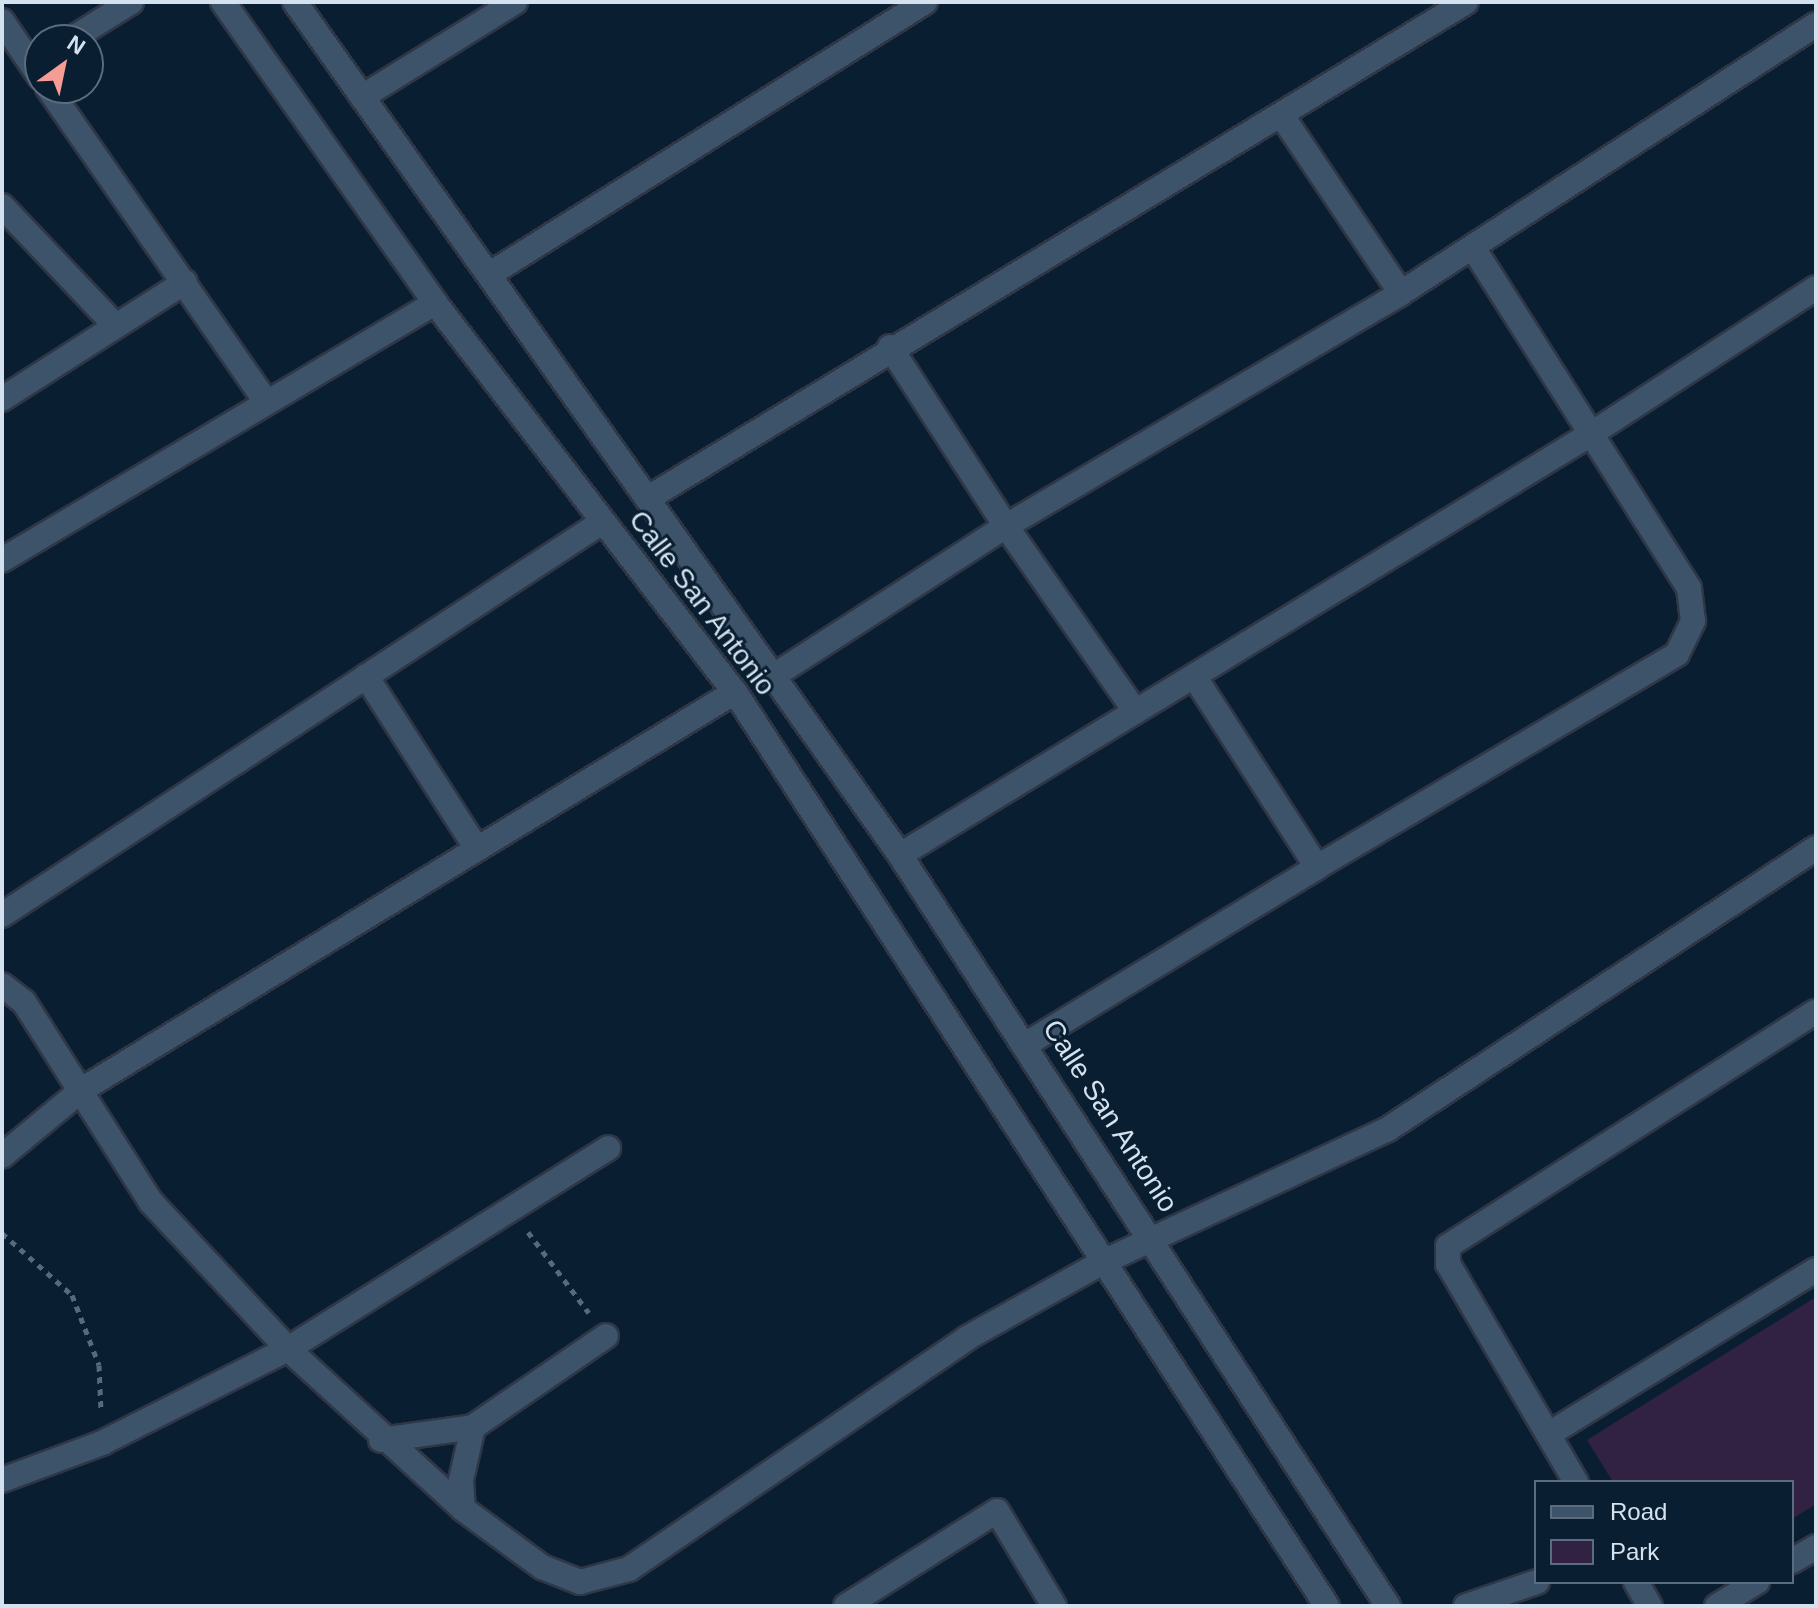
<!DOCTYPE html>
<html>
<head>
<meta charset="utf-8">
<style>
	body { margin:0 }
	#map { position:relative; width:1818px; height:1608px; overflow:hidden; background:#091e31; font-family:Arial,sans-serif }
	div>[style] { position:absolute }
	.green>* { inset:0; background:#312243 }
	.path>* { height:5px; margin-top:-2.5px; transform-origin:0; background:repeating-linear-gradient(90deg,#586a7a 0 6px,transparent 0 12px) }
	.roads { filter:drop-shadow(2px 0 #2f3747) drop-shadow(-2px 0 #2f3747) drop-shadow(0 2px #2f3747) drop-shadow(0 -2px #2f3747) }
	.minor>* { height:24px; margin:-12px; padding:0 12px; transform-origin:12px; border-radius:12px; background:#3c5369 }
	.tertiary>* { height:24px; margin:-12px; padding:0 12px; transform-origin:12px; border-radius:12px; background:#3c5369 }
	span { translate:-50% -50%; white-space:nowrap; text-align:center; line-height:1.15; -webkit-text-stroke:6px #091e31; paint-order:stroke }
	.street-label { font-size:28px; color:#d4e1ee }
	.frame { position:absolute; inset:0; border:4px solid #d4e1ee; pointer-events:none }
	.legend { position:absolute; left:1534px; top:1480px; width:260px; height:104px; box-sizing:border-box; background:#091e31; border:2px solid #5a6c7d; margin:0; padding:10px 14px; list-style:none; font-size:24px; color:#d4e1ee }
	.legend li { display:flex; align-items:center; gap:16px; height:40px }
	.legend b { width:40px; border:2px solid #5a6c7d }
	.north { position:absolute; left:24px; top:24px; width:80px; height:80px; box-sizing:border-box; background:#091e31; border:2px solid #5a6c7d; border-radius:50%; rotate:33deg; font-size:22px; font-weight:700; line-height:32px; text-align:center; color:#d4e1ee }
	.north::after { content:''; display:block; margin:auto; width:28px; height:36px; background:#f59c94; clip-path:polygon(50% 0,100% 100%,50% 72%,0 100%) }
</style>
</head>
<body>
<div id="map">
	<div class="green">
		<div style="clip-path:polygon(1816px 1297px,1816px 1504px,1792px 1519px,1792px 1482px,1613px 1482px,1587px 1440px)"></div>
	</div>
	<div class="path">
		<div style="left:528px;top:1232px;width:101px;rotate:53deg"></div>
		<div style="left:2px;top:1233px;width:94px;rotate:41.5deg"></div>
		<div style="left:72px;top:1295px;width:75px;rotate:68.9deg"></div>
		<div style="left:99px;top:1365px;width:45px;rotate:87.5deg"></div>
	</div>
	<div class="roads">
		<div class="minor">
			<div style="left:2px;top:21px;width:68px;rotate:55.8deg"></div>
			<div style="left:70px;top:40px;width:72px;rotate:-31.9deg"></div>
			<div style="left:48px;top:88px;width:379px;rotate:55.2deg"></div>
			<div style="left:362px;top:97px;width:180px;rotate:-31.8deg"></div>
			<div style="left:1282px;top:116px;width:213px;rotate:56.1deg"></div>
			<div style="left:2px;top:206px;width:164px;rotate:46.5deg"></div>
			<div style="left:490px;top:274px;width:513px;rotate:-32.02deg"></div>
			<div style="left:890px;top:347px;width:213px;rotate:57.1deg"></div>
			<div style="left:1006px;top:526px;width:459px;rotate:-30.5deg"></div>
			<div style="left:1401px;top:293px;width:494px;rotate:-32.9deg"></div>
			<div style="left:2px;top:399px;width:217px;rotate:-32.6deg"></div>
			<div style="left:650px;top:497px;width:954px;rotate:-31.24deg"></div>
			<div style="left:2px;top:560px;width:504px;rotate:-30.69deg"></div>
			<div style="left:775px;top:675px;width:275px;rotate:-32.8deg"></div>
			<div style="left:1006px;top:526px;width:226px;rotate:55.1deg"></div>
			<div style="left:366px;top:676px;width:202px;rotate:57.3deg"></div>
			<div style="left:900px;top:855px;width:809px;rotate:-31.35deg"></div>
			<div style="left:1591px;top:434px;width:268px;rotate:-33deg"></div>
			<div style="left:1317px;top:867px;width:418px;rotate:-30.6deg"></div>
			<div style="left:1677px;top:654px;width:37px;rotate:-64deg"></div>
			<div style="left:1693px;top:621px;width:33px;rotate:-97deg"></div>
			<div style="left:1689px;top:588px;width:403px;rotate:-122.4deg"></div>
			<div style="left:2px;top:915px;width:717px;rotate:-33.22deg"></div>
			<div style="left:2px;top:985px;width:28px;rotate:38deg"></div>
			<div style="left:24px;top:1002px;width:237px;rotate:57.6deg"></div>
			<div style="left:151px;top:1202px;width:201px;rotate:47deg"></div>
			<div style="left:288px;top:1349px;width:237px;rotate:42.4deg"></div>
			<div style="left:463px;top:1509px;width:98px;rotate:36.3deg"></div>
			<div style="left:542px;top:1567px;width:41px;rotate:21.5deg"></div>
			<div style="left:580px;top:1582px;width:51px;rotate:-14.9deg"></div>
			<div style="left:629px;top:1569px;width:409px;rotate:-34.3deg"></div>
			<div style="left:967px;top:1338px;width:158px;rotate:-29.2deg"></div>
			<div style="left:1105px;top:1261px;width:312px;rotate:-25deg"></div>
			<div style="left:1388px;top:1129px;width:512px;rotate:-33.29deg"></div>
			<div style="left:1028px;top:1043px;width:338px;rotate:-31.3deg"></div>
			<div style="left:1317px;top:867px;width:227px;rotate:-122.8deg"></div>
			<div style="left:2px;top:1156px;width:105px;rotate:-39.6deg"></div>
			<div style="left:83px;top:1089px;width:763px;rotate:-31.34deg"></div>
			<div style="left:1549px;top:1434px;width:313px;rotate:-31.6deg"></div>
			<div style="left:381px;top:1440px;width:93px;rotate:-8deg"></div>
			<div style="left:2px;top:1480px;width:107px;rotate:-20.3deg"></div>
			<div style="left:102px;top:1443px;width:208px;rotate:-26.8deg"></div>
			<div style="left:288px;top:1349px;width:378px;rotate:-32.1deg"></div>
			<div style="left:1576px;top:1482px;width:253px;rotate:-120.4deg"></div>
			<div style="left:1448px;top:1264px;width:18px;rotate:-90deg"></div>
			<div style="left:1448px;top:1246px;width:436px;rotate:-32.5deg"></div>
			<div style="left:463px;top:1509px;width:29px;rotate:-94deg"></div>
			<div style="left:461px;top:1480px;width:54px;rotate:-77.2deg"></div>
			<div style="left:473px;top:1427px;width:161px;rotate:-34.4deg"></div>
			<div style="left:1792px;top:1561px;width:28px;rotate:-30deg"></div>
			<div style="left:1636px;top:1582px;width:28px;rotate:60deg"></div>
			<div style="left:846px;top:1606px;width:178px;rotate:-32.2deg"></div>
			<div style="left:997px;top:1511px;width:111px;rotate:59deg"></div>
			<div style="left:1466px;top:1606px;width:75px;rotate:-18.7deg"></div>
			<div style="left:1717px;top:1606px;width:47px;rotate:-31deg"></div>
		</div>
		<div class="tertiary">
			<div style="left:223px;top:2px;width:368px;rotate:54.8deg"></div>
			<div style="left:435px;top:303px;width:491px;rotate:52.4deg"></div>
			<div style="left:735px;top:692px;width:1089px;rotate:57.07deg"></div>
			<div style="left:295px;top:2px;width:1046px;rotate:54.65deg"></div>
			<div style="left:900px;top:855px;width:896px;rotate:56.98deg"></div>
		</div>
	</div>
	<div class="street-label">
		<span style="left:702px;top:603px;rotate:53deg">Calle San Antonio</span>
		<span style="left:1110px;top:1116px;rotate:57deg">Calle San Antonio</span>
	</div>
	<div class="frame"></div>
	<ul class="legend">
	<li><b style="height:10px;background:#3c5369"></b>Road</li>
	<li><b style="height:22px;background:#312243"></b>Park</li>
	</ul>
	<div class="north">N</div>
</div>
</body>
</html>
